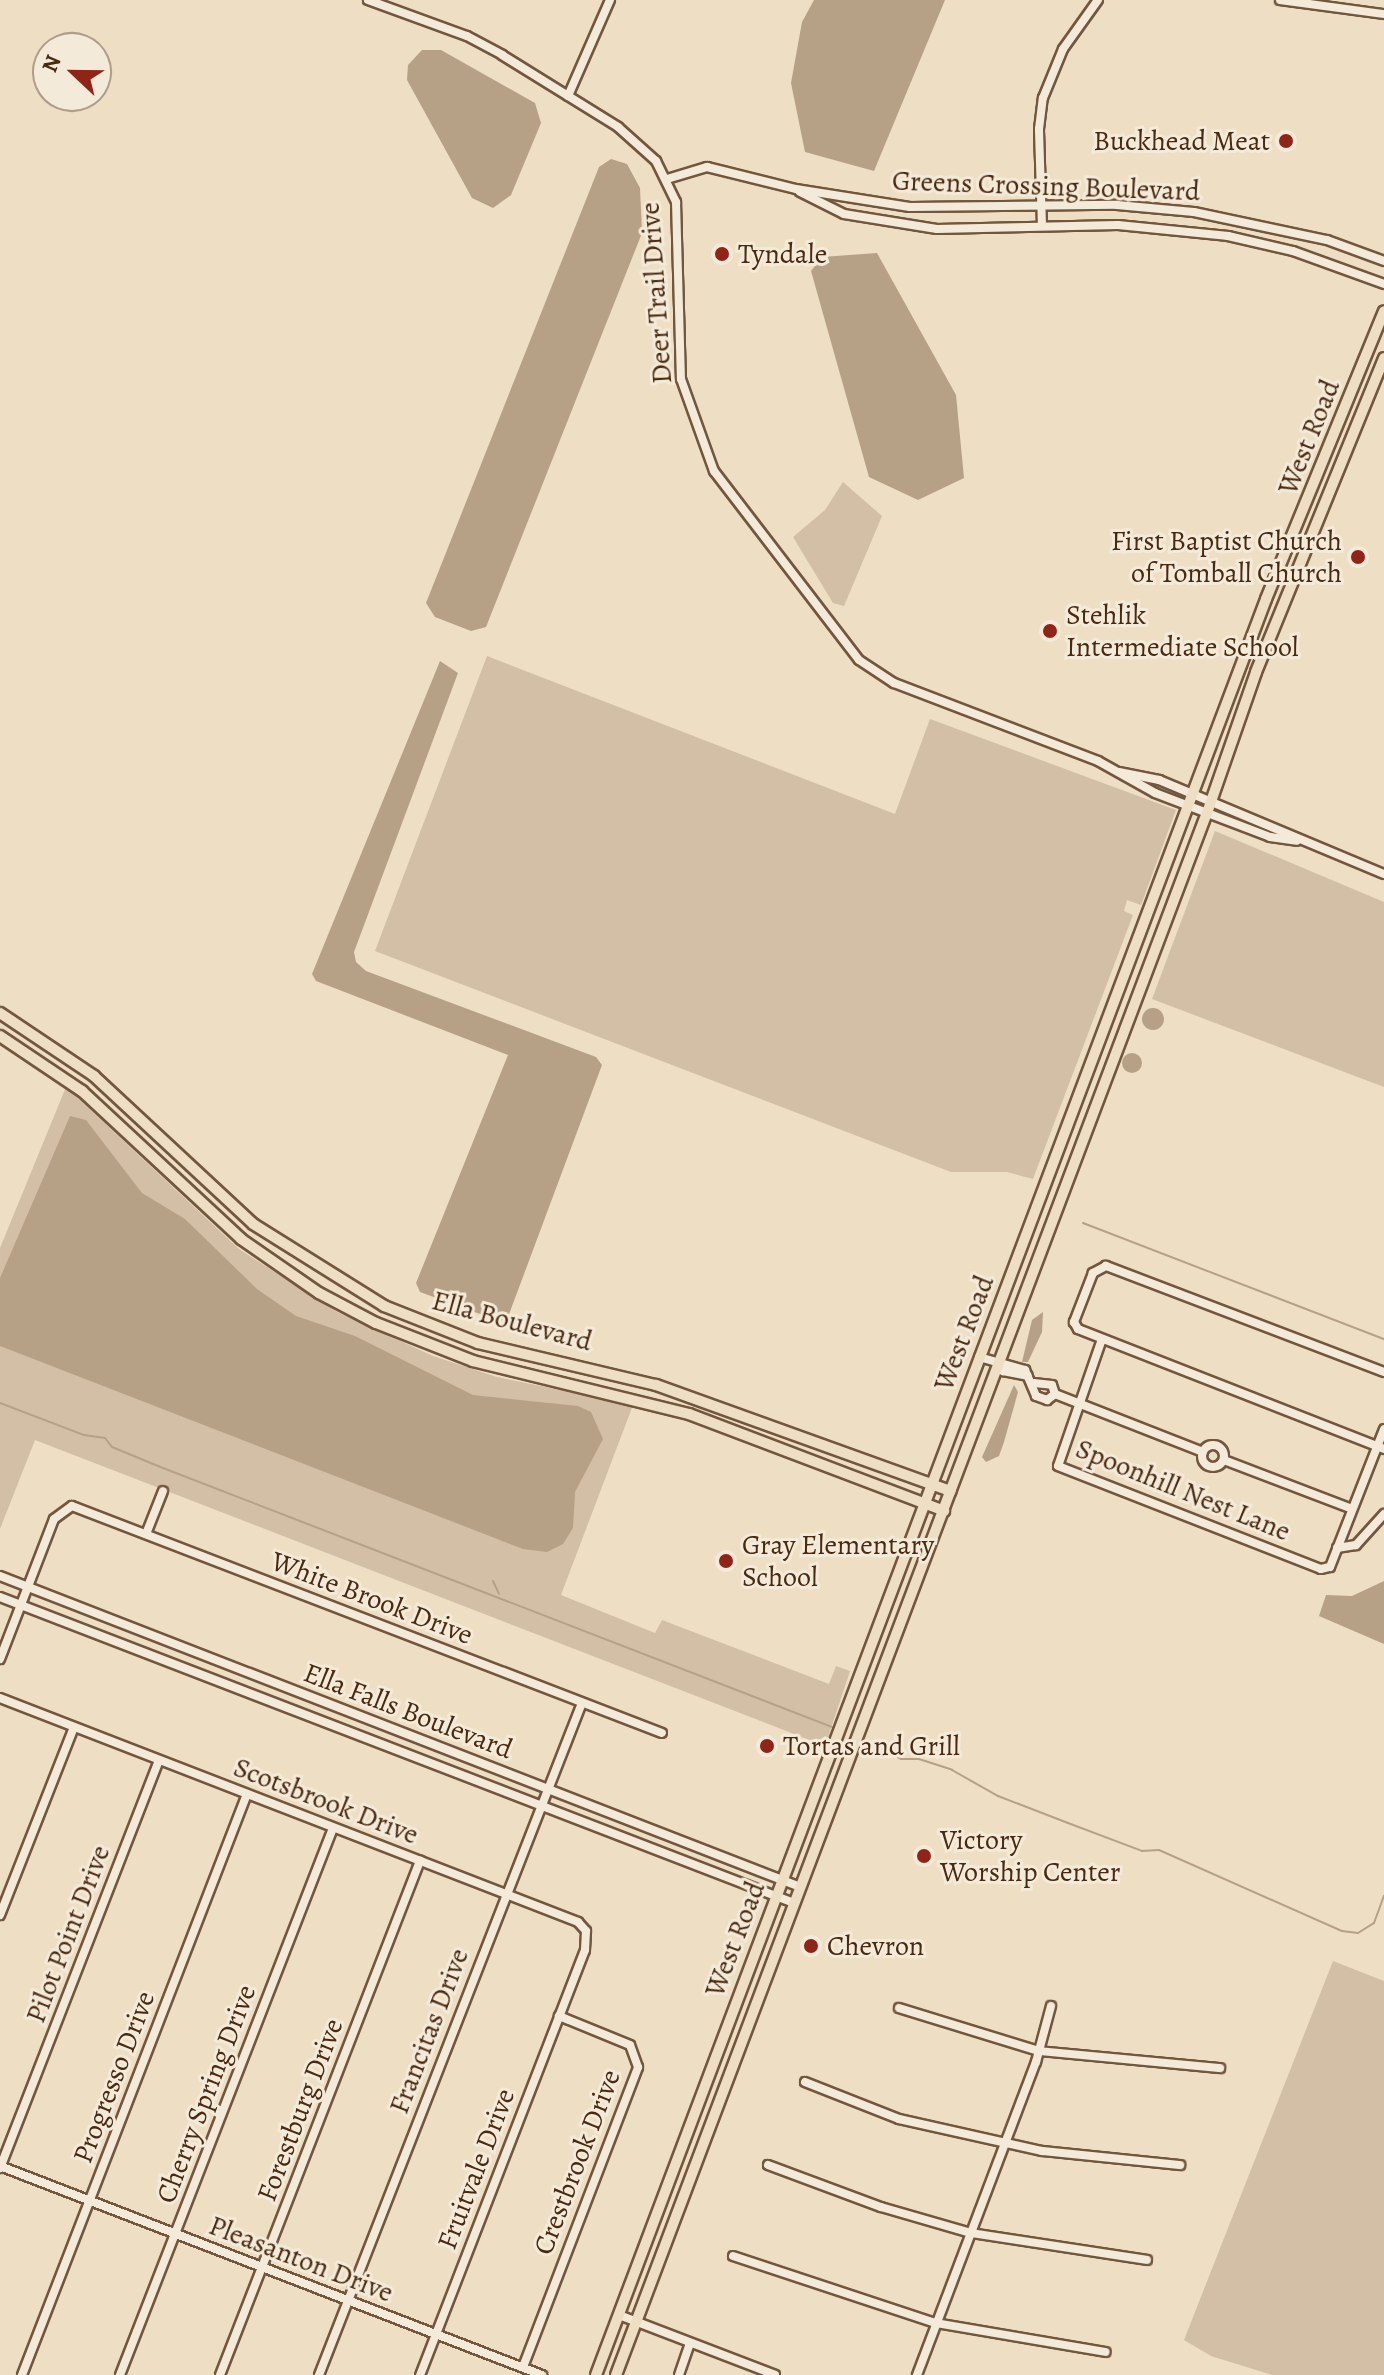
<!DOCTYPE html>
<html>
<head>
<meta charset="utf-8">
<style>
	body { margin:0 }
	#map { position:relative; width:1384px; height:2375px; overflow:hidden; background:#eedec4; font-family:Alegreya,serif }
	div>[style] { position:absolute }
	.green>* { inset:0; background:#d2bfa5 }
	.water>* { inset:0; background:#b6a187 }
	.round { border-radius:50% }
	.stream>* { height:2px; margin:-1px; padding:0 1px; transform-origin:1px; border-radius:1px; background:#b6a187 }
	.roads { filter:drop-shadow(2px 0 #72573d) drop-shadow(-2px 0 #72573d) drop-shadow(0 2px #72573d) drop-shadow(0 -2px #72573d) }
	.minor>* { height:8px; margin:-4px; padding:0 4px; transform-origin:4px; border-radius:4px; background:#f4ead9 }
	.minor>.ring { margin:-4px; padding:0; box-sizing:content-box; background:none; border:8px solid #f4ead9; border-radius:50% }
	.major>* { height:10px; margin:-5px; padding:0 5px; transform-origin:5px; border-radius:5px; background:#eedec4 }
	.dots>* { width:22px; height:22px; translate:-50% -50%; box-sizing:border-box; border:4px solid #f4ead9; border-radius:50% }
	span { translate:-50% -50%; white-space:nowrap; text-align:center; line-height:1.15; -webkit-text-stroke:6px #f4ead9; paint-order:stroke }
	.poi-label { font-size:28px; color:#482a10 }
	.right { translate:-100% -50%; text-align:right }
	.left { translate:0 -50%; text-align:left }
	.street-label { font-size:28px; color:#482a10 }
	.north { position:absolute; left:32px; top:32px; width:80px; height:80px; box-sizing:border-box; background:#f4ead9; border:2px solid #af9d89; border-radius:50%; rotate:292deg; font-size:22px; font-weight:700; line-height:32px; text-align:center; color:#482a10 }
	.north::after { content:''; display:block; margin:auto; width:28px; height:36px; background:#8f2418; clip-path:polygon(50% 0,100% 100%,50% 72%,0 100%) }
</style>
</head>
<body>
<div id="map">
	<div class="green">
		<div style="clip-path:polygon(843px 482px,882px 516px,844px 606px,833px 603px,793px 537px,825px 510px)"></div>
		<div style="clip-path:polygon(487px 656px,895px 814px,930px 719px,1176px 810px,1141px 905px,1127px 900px,1124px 911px,1133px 915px,1033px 1179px,1007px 1172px,951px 1172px,375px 951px)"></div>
		<div style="clip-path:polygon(1215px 831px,1384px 902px,1384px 1087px,1152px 999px)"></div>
		<div style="clip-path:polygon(66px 1087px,239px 1249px,337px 1312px,433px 1356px,497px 1377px,633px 1405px,561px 1595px,655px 1633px,662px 1620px,829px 1684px,836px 1666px,850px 1671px,825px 1746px,35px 1440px,0 1529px,0 1248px)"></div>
		<div style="clip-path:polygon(1333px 1961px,1384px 1981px,1384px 2375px,1272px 2375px,1211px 2356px,1184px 2340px)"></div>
	</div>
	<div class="water">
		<div style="clip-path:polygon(814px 0,945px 0,874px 171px,805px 152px,791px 83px,802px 22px)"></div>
		<div style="clip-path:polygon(422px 50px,441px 50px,535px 103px,541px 123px,511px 195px,493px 208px,472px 198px,407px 80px,408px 65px)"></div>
		<div style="clip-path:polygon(611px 159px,627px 164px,640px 188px,642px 233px,486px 627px,471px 631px,435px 617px,426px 603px,599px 167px)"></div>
		<div style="clip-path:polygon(877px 253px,956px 395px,964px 478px,918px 500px,869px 477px,811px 271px,822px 257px)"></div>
		<div style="clip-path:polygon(440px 661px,458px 673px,354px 952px,356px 962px,366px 971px,596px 1057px,602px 1065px,508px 1317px,499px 1321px,420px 1292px,416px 1283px,508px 1055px,316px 981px,312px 974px)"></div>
		<div class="round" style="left:1142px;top:1008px;width:22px;height:22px"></div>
		<div class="round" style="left:1122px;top:1053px;width:20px;height:20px"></div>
		<div style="clip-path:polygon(70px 1116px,86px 1120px,142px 1193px,185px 1219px,257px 1289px,296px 1316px,355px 1336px,473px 1395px,578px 1406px,591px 1412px,603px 1439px,575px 1492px,573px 1528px,563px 1544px,547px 1552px,523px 1549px,0 1346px,0 1278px)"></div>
		<div style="clip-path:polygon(1043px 1312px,1042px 1332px,1028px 1362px,1022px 1362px,1032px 1320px)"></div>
		<div style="clip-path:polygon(1014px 1385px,1018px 1392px,1004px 1442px,999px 1456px,986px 1462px,982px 1457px)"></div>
		<div style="clip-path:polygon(1384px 1581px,1384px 1644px,1319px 1616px,1326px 1595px,1352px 1596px)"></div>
	</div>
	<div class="stream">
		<div style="left:1083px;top:1223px;width:323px;rotate:21.1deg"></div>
		<div style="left:0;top:1403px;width:90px;rotate:20.9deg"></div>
		<div style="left:84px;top:1435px;width:21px;rotate:8deg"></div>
		<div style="left:105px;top:1438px;width:11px;rotate:52deg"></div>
		<div style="left:112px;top:1447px;width:55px;rotate:22.4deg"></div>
		<div style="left:163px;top:1468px;width:717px;rotate:21.16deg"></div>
		<div style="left:493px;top:1581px;width:14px;rotate:65deg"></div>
		<div style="left:864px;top:1741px;width:41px;rotate:25.9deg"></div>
		<div style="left:901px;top:1759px;width:18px"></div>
		<div style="left:919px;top:1759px;width:35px;rotate:18deg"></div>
		<div style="left:952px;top:1770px;width:53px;rotate:29.5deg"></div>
		<div style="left:998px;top:1796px;width:75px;rotate:21.1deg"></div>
		<div style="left:1068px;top:1823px;width:79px;rotate:20.7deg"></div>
		<div style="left:1142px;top:1851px;width:17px;rotate:-3deg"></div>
		<div style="left:1159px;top:1850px;width:200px;rotate:23.9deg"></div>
		<div style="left:1342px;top:1931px;width:16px;rotate:7deg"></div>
		<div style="left:1358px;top:1933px;width:19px;rotate:-32deg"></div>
		<div style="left:1374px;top:1923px;width:29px;rotate:-70deg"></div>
	</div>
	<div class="roads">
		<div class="minor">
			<div style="left:368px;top:0;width:105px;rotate:20deg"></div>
			<div style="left:467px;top:36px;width:40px;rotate:28deg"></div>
			<div style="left:502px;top:55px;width:137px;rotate:31.8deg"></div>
			<div style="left:618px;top:127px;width:51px;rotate:41.8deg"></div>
			<div style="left:656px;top:161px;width:46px;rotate:64deg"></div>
			<div style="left:676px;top:202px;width:177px;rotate:88.4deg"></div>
			<div style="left:681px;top:379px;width:98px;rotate:70.3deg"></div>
			<div style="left:714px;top:471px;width:238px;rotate:52.5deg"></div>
			<div style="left:859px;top:660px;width:42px;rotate:33.3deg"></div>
			<div style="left:894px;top:683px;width:218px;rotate:20.9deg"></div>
			<div style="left:1098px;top:761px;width:65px;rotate:29.3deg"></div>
			<div style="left:1155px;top:793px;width:123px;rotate:20.9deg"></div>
			<div style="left:1270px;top:837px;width:27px;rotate:8deg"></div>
			<div style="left:1280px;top:0;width:105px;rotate:7.7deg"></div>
			<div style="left:568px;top:96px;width:105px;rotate:-66.4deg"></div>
			<div style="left:667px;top:179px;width:42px;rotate:-16.7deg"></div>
			<div style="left:707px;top:167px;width:92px;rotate:13.9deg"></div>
			<div style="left:796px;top:189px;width:115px;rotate:9deg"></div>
			<div style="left:910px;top:207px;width:207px;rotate:-0.6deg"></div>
			<div style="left:1117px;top:205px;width:77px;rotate:5.2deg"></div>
			<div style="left:1194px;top:212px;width:136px;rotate:11.9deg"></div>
			<div style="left:1327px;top:240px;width:61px;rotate:20.2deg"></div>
			<div style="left:800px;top:192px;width:49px;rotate:26.6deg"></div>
			<div style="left:844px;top:214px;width:94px;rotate:9.2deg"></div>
			<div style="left:937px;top:229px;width:181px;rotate:-1.3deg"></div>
			<div style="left:1118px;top:225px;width:111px;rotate:5.7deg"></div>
			<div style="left:1228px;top:236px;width:67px;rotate:13deg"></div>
			<div style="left:1293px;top:251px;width:97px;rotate:19.9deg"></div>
			<div style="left:1042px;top:226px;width:97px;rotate:-91.8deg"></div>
			<div style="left:1039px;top:129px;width:31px;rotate:-83deg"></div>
			<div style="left:1043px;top:98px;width:53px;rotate:-67.8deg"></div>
			<div style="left:1063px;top:49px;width:60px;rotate:-54.5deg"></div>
			<div style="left:1119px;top:772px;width:41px;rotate:11.3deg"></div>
			<div style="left:1159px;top:780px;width:244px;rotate:22.7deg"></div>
			<div style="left:1102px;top:1339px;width:134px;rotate:109.1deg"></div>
			<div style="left:1058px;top:1466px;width:282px;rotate:21.4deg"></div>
			<div style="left:1321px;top:1569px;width:9px;rotate:-13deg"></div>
			<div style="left:1330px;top:1567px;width:148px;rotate:-68.6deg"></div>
			<div style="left:979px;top:1357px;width:48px;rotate:15.8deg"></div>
			<div style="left:1025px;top:1370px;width:28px;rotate:67deg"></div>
			<div style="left:1036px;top:1396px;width:12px;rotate:20deg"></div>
			<div style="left:1047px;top:1400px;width:10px;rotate:-37deg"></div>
			<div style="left:1000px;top:1365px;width:7px;rotate:63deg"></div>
			<div style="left:1003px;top:1371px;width:25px;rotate:11deg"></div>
			<div style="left:1384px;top:1372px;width:298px;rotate:-159.1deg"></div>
			<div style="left:1106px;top:1266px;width:15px;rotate:152deg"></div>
			<div style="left:1093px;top:1273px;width:53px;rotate:111.2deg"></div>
			<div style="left:1074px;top:1322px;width:8px;rotate:60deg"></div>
			<div style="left:1078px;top:1329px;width:329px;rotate:21.4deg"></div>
			<div style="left:1034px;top:1383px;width:18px;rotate:6deg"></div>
			<div style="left:1052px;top:1385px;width:9px;rotate:72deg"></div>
			<div style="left:1055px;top:1394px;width:159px;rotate:21.4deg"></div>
			<div class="ring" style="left:1202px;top:1445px;width:14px;height:14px"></div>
			<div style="left:1224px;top:1460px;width:137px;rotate:20.9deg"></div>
			<div style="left:146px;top:1534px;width:46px;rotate:-68.4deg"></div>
			<div style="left:1337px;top:1548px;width:19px;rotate:-9deg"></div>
			<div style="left:1356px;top:1545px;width:42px;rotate:-47.9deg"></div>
			<div style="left:0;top:1576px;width:858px;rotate:21.24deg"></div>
			<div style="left:0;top:1597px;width:851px;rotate:21.08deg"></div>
			<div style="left:0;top:1659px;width:150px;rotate:-68.9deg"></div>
			<div style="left:54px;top:1519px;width:22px;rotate:-36deg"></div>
			<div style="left:72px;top:1506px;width:632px;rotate:21.04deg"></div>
			<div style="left:0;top:1698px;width:620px;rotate:21.18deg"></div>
			<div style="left:578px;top:1922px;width:12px;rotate:48deg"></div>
			<div style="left:586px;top:1931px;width:19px;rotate:93deg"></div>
			<div style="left:585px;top:1950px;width:456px;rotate:111.2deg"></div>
			<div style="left:0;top:1915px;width:202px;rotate:-68.5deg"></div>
			<div style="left:899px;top:2008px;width:146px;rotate:17.1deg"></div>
			<div style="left:1039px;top:2051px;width:182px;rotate:5.4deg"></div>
			<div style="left:805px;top:2082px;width:101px;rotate:21.5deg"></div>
			<div style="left:899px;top:2119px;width:147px;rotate:12.6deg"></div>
			<div style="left:1042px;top:2151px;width:139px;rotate:5.8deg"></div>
			<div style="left:768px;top:2165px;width:121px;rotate:20.4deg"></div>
			<div style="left:881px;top:2207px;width:94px;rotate:16.1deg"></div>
			<div style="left:971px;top:2233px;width:178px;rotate:8.7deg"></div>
			<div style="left:0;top:2166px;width:581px;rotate:21.09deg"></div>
			<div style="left:0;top:2168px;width:437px;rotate:-68.7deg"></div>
			<div style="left:733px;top:2256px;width:214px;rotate:18.3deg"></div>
			<div style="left:936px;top:2323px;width:172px;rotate:9.7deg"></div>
			<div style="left:619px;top:2315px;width:167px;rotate:21deg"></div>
			<div style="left:523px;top:2367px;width:321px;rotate:-69deg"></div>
			<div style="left:638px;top:2067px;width:23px;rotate:-110deg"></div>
			<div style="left:630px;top:2045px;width:77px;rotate:-157.8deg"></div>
			<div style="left:22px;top:2375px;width:623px;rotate:-68.83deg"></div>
			<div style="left:120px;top:2375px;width:587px;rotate:-68.72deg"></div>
			<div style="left:220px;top:2375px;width:552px;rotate:-68.74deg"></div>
			<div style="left:319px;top:2375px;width:722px;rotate:-68.63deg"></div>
			<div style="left:679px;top:2375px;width:34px;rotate:-71deg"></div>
			<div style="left:917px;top:2375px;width:335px;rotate:-69.2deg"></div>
			<div style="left:1036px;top:2062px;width:58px;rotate:-75deg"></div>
		</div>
		<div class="major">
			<div style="left:0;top:1013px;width:113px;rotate:33.8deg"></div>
			<div style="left:94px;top:1076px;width:217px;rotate:42.9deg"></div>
			<div style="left:253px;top:1224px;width:155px;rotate:32deg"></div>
			<div style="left:384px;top:1306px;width:101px;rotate:21.5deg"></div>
			<div style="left:478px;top:1343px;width:183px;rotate:13.3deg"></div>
			<div style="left:656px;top:1385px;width:313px;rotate:19.8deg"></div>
			<div style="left:0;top:1036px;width:99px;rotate:33.9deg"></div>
			<div style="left:82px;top:1091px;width:217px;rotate:42.9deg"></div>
			<div style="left:241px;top:1239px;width:95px;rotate:34.7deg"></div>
			<div style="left:319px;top:1293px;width:64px;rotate:27.8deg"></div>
			<div style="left:376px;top:1323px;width:104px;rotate:21.4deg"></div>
			<div style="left:473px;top:1361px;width:222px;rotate:13.8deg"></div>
			<div style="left:689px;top:1414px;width:273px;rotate:20.8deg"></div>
			<div style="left:596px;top:2375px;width:1898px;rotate:-69.33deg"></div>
			<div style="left:1266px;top:599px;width:311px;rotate:-67.7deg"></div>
			<div style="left:616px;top:2375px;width:1670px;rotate:-69.28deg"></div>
			<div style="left:1207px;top:813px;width:149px;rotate:-70.8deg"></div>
			<div style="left:1256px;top:672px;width:339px;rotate:-67.8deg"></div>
		</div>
	</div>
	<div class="dots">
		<div style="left:1286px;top:141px;background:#8f2418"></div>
		<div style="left:722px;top:254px;background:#8f2418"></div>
		<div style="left:1358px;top:557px;background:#8f2418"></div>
		<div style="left:1050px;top:631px;background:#8f2418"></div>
		<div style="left:726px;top:1561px;background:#8f2418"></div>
		<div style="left:767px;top:1746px;background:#8f2418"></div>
		<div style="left:924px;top:1856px;background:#8f2418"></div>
		<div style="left:811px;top:1946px;background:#8f2418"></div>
	</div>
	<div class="poi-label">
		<span class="right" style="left:1270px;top:141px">Buckhead Meat</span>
		<span class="left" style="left:738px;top:254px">Tyndale</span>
		<span class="right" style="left:1342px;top:557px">First Baptist Church<br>of Tomball Church</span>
		<span class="left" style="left:1066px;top:631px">Stehlik<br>Intermediate School</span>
		<span class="left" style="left:742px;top:1561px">Gray Elementary<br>School</span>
		<span class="left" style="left:783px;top:1746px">Tortas and Grill</span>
		<span class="left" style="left:940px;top:1856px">Victory<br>Worship Center</span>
		<span class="left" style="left:827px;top:1946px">Chevron</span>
	</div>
	<div class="street-label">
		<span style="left:1046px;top:186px;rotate:2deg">Greens Crossing Boulevard</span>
		<span style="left:656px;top:293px;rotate:-94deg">Deer Trail Drive</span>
		<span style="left:1309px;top:437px;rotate:-68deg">West Road</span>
		<span style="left:512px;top:1321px;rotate:15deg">Ella Boulevard</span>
		<span style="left:964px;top:1333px;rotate:-69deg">West Road</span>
		<span style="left:1183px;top:1490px;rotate:22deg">Spoonhill Nest Lane</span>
		<span style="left:372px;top:1598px;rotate:21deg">White Brook Drive</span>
		<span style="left:408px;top:1711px;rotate:21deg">Ella Falls Boulevard</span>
		<span style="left:326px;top:1801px;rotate:21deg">Scotsbrook Drive</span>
		<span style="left:68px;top:1934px;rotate:-69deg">Pilot Point Drive</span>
		<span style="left:735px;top:1939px;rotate:-69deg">West Road</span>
		<span style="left:429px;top:2031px;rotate:-69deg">Francitas Drive</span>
		<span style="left:114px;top:2077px;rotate:-69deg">Progresso Drive</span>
		<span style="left:206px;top:2094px;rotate:-69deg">Cherry Spring Drive</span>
		<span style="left:300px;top:2110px;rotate:-69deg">Forestburg Drive</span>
		<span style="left:577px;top:2162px;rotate:-69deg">Crestbrook Drive</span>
		<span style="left:476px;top:2169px;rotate:-69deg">Fruitvale Drive</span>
		<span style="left:301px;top:2259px;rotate:21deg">Pleasanton Drive</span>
	</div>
	<div class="north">N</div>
</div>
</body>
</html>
